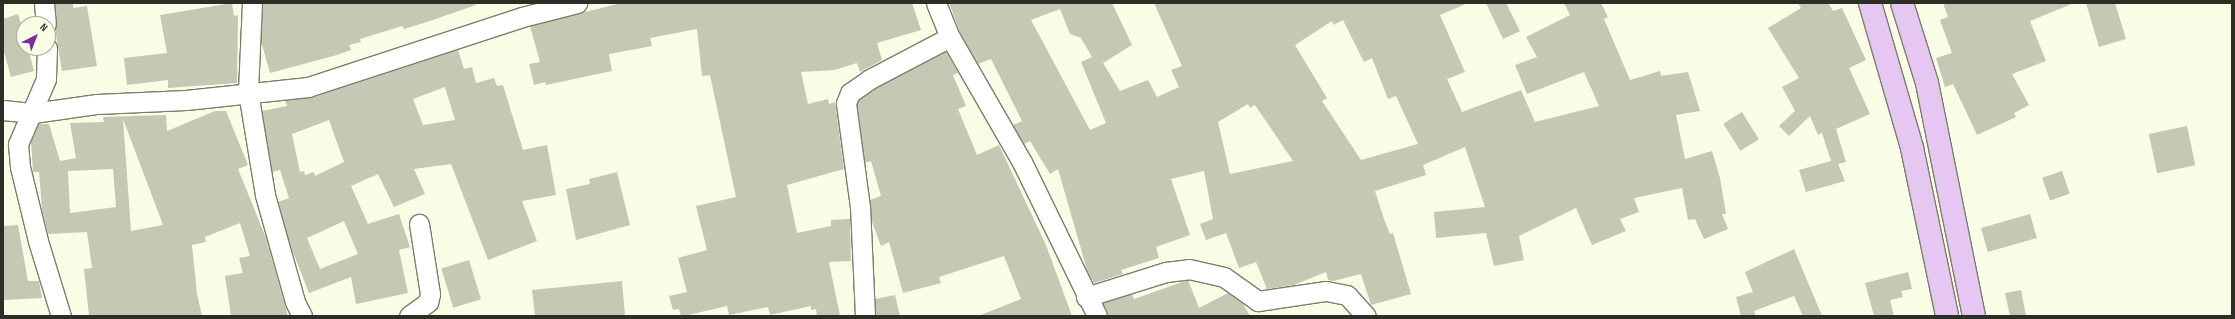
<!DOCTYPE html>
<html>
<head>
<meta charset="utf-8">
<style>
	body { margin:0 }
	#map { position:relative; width:2235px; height:319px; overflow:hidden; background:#f9fde6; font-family:"Sofia Sans Condensed",sans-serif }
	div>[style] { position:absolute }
	.building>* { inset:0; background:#c5c8b2; transform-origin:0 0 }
	.roads { filter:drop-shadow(1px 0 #7b7e69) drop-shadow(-1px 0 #7b7e69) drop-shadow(0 1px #7b7e69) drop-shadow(0 -1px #7b7e69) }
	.minor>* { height:19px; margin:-9.5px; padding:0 9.5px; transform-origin:9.5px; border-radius:9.5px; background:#fff }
	.major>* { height:22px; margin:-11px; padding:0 11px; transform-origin:11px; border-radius:11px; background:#e6c7f2 }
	span { translate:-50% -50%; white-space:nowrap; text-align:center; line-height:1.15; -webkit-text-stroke:4px #f9fde6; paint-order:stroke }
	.frame { position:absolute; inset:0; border:4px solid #2d2f26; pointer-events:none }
	.north { position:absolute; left:16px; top:16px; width:40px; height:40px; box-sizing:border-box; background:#f9fde6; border:1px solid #a7ab99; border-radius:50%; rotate:42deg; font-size:11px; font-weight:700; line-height:16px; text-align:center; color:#2d2f26 }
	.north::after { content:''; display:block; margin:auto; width:14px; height:18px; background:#7f2b9a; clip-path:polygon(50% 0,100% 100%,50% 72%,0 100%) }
</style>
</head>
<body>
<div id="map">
	<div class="building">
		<div style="clip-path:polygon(55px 3px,73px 3px,73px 8px,87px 6px,97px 66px,62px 71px,55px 29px)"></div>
		<div style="clip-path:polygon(232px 3px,234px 16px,238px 15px,237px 83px,168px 88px,168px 80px,127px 85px,124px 58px,167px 53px,160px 15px)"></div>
		<div style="clip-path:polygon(263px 3px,476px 3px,476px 5px,424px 23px,404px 29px,402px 26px,360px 39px,361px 42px,349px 45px,351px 50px,337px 55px,270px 73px,261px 41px)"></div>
		<div style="clip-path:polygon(621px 3px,912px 3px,921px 30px,877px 43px,882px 60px,860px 72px,857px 63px,834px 70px,801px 72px,808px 104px,828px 99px,829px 104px,835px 102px,844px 169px,787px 185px,797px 233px,831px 226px,831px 220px,850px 219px,851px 261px,829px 262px,840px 316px,817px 316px,816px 309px,811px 310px,811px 306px,770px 315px,768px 307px,729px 315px,727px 306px,684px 316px,681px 316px,679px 309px,673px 310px,669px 296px,687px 292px,678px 258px,707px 250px,696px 206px,736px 197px,710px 75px,702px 76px,697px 29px,650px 38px,652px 46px,609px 54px,612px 71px,546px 85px,545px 82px,534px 85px,529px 64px,540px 62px,530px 26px)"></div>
		<div style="clip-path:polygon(evenodd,949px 3px,1112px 3px,1132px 45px,1103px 63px,1120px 91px,1148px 80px,1157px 97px,1179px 87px,1171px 70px,1182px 66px,1154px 3px,1468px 3px,1440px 15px,1465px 72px,1447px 79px,1462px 112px,1521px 90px,1535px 122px,1599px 106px,1584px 72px,1527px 94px,1515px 65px,1537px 57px,1526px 37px,1570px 15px,1564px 3px,1601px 3px,1608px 17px,1604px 19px,1630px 80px,1660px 71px,1661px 76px,1688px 72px,1700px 111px,1676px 115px,1685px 159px,1712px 151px,1720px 178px,1726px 214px,1722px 214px,1728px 229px,1704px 239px,1695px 219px,1688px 220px,1682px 188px,1634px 198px,1639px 212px,1620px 219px,1626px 231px,1592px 245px,1576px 208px,1519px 236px,1524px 260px,1494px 266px,1486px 233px,1436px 238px,1434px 212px,1485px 207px,1465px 147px,1423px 165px,1426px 175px,1375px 191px,1384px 219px,1390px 234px,1393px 233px,1411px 294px,1371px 305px,1361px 274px,1333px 281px,1328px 280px,1326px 272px,1294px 285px,1267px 289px,1256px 262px,1239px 268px,1226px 233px,1206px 240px,1200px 224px,1213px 219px,1204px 171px,1171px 179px,1190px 235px,1156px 247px,1159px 258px,1121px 270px,1123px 274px,1094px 283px,1087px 270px,1058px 169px,1050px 174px,1030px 141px,1024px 144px,1013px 125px,1022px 121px,991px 59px,978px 64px,960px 32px,949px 3px,1060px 9px,1070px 34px,1081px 38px,1092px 57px,1081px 62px,1106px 123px,1090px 130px,1031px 20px,1060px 9px,949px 3px,1343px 20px,1364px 62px,1372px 58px,1388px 99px,1396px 96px,1418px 144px,1361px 160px,1322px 101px,1327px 98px,1295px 45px,1332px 21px,1333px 25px,1343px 20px,949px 3px,1248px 104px,1250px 108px,1255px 105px,1293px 161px,1230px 174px,1218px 122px,1248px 104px)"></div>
		<div style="clip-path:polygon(1486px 3px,1506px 3px,1520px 31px,1503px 39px)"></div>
		<div style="clip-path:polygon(1798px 3px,1828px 3px,1833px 11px,1842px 8px,1866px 60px,1849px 68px,1870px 114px,1836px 129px,1846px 162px,1838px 164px,1845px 181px,1806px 192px,1799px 170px,1831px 161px,1822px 133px,1818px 135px,1810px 116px,1789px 136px,1779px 126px,1795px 111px,1782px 87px,1799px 78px,1768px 28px,1801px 8px)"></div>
		<div style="clip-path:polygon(1943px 3px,2074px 3px,2030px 21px,2046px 61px,2012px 74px,2029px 105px,2014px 113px,2016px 117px,1977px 135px,1953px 84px,1945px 87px,1936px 58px,1952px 53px,1940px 20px,1948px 17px)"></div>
		<div style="clip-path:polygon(2086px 3px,2115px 3px,2126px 39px,2099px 47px)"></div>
		<div style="clip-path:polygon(18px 14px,24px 34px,24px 48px,28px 48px,34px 71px,11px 77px,3px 48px,3px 19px)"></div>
		<div style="clip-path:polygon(evenodd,458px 50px,464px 69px,472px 67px,476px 83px,494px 78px,497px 86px,503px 85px,523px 150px,547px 145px,556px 195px,522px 201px,537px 241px,488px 260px,451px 164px,414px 169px,425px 194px,394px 207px,378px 174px,351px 186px,368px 224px,399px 214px,410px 247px,399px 250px,408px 293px,356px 304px,351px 277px,309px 293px,291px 247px,278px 202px,289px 198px,280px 170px,272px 172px,262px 111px,287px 106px,285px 100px,311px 98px,458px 50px,445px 87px,455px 120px,423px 125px,413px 99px,445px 87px,458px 50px,329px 120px,344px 162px,315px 176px,314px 172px,305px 175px,304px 171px,300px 172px,292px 134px,329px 120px,458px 50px,344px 221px,358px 254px,320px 269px,307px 238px,344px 221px)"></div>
		<div style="clip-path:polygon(946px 52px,958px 73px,953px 75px,966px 106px,958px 109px,977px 155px,999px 145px,1046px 245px,1072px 316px,978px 316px,1021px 299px,1004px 256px,939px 277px,941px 283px,903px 293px,889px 242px,881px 246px,872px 222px,870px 200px,881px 196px,871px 161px,865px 163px,857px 104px,859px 100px,876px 88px)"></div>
		<div style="clip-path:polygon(evenodd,215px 111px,226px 111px,248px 165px,238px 169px,266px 238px,288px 316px,231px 316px,225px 276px,243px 273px,239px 258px,250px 256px,240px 223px,205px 237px,206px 242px,192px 245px,197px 294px,202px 316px,89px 316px,84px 269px,92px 268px,87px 232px,48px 234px,42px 209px,39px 172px,33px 172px,31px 141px,38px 124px,49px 124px,60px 161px,76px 158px,70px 123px,104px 122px,103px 117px,166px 115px,167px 131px,215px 111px,123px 119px,163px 225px,131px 231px,123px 119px,215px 111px,113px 169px,116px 207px,70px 213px,68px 171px,113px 169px)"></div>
		<div style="left:1742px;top:112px;width:32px;height:22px;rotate:58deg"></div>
		<div style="left:2187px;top:126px;width:40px;height:39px;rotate:78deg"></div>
		<div style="left:2062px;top:171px;width:24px;height:21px;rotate:71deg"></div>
		<div style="clip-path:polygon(617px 172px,630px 225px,576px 240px,566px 189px,590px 184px,589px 179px)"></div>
		<div style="left:2030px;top:214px;width:25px;height:51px;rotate:74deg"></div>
		<div style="clip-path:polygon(18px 225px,28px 281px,39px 281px,42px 298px,3px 300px,3px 226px)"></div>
		<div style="clip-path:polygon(1794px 249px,1822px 316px,1803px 316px,1794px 296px,1754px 311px,1756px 316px,1741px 316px,1736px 297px,1753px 292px,1745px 272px)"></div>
		<div style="left:469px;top:260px;width:41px;height:29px;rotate:73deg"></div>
		<div style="clip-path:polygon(1908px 272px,1912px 289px,1901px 291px,1903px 297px,1890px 300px,1894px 316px,1874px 316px,1865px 283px)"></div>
		<div style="clip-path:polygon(1188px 280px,1199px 308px,1228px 293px,1243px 304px,1250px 316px,1109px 316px,1103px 303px,1132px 294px,1134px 299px)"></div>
		<div style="clip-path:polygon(622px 281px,625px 316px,535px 316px,532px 290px)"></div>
		<div style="clip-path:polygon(2021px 290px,2026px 316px,2010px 316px,2005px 293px)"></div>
		<div style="clip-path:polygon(895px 295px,900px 316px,876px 316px,875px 299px)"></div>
	</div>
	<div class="roads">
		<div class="minor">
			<div style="left:44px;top:3px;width:21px;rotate:85deg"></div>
			<div style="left:252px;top:3px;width:89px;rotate:92.6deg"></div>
			<div style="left:248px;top:92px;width:104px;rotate:80.6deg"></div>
			<div style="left:265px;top:195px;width:111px;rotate:74.3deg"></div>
			<div style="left:295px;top:302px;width:16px;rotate:63deg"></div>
			<div style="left:936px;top:3px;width:37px;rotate:68deg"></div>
			<div style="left:950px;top:37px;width:144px;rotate:60.1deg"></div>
			<div style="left:1022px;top:162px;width:171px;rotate:64deg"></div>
			<div style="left:47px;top:48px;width:31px;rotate:92deg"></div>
			<div style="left:46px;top:79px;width:71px;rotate:113.3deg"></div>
			<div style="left:18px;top:144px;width:23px;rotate:85deg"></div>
			<div style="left:20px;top:167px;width:76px;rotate:76.3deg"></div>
			<div style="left:38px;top:241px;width:78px;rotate:73deg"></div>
			<div style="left:3px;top:110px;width:30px;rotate:6deg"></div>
			<div style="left:33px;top:113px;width:65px;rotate:-8deg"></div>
			<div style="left:97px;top:104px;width:89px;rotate:-2.6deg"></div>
			<div style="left:186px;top:100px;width:123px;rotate:-6.1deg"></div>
			<div style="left:308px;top:87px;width:225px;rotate:-18.1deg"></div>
			<div style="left:522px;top:17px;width:57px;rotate:-14.3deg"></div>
			<div style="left:1086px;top:297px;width:84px;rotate:-17.4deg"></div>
			<div style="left:1166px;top:272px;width:23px;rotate:-7deg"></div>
			<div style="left:1189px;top:269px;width:36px;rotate:13deg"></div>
			<div style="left:1224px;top:277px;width:42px;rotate:35.2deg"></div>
			<div style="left:1258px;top:301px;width:69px;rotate:-8.4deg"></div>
			<div style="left:1326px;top:291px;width:21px;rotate:11deg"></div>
			<div style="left:1347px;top:295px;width:28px;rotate:48deg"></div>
			<div style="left:409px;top:316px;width:24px;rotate:-36deg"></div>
			<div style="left:428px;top:302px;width:8px;rotate:-76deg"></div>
			<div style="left:430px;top:294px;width:71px;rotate:-98.9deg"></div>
			<div style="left:865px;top:316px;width:109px;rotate:-92.6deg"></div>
			<div style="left:860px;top:207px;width:105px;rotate:-97.7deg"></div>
			<div style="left:846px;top:103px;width:11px;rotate:-68deg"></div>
			<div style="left:850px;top:93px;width:24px;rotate:-35deg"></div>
			<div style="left:870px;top:79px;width:90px;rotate:-27.7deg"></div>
		</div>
		<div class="major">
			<div style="left:1870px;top:3px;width:151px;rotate:73.8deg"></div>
			<div style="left:1912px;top:148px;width:172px;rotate:78.2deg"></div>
			<div style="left:1902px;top:3px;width:84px;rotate:72.6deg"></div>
			<div style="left:1927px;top:83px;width:238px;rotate:78.6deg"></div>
		</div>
	</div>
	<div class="frame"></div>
	<div class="north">N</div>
</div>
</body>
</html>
